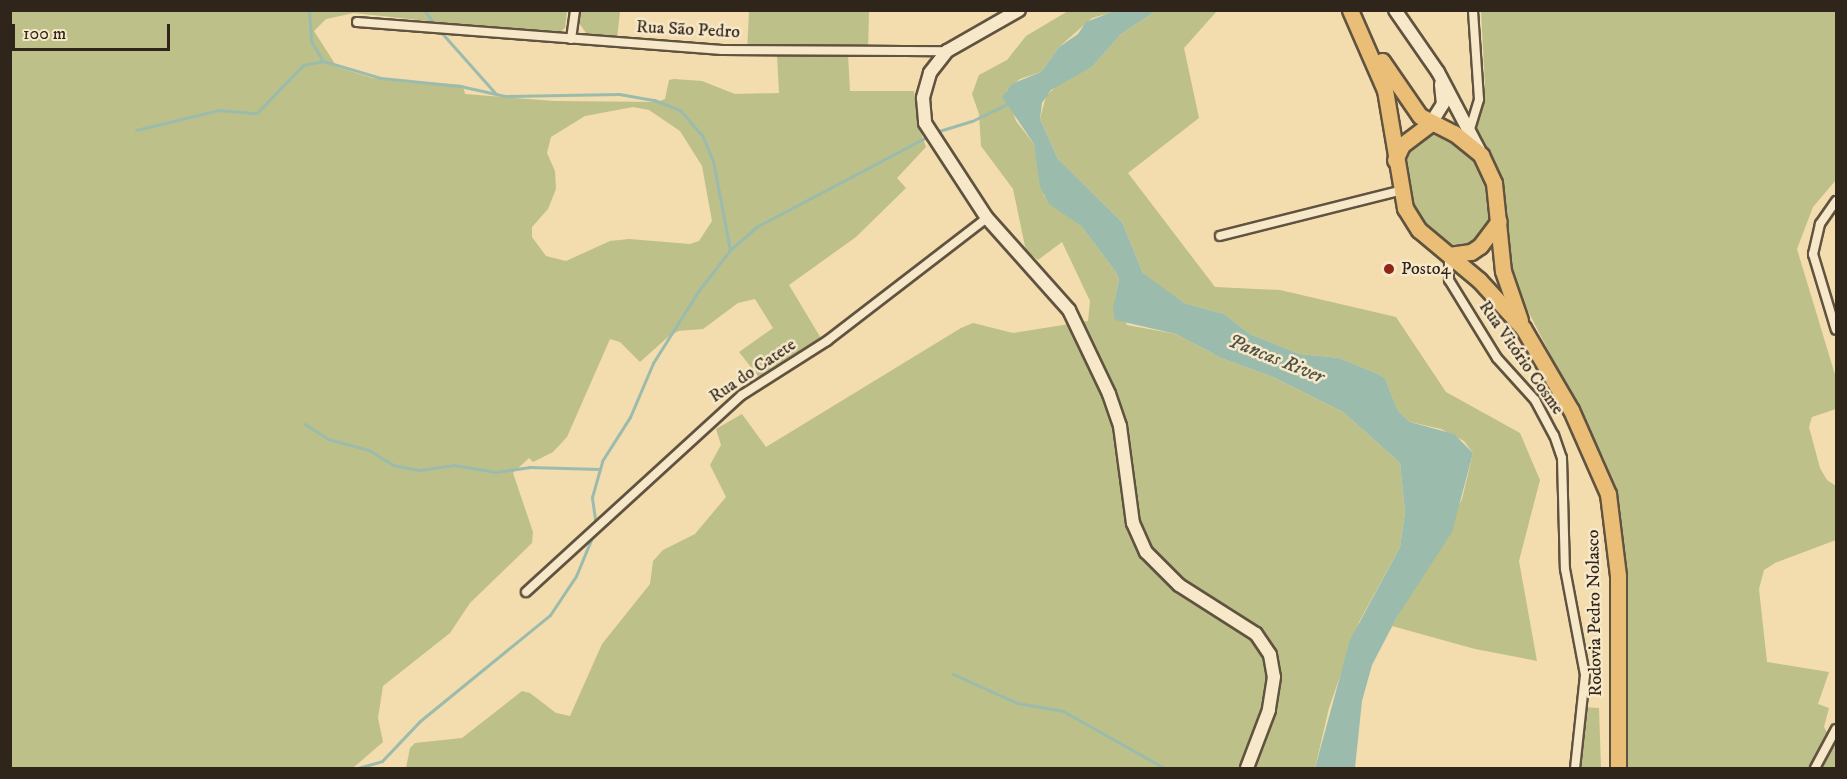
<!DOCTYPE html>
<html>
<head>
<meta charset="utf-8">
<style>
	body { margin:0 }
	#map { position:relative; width:1847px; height:779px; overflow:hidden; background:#f3dcae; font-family:"IM FELL DW Pica",serif }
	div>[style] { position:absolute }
	.green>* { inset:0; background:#bdc089 }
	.water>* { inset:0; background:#9bbcac }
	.stream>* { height:3px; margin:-1.5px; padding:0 1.5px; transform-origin:1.5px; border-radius:1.5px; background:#9bbcac }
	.roads { filter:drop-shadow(2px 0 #60533f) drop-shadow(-2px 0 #60533f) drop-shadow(0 2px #60533f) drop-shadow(0 -2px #60533f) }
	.street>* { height:8px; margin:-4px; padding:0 4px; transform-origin:4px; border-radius:4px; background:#f7e8ca }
	.secondary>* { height:12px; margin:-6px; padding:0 6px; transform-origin:6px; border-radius:6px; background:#f7e8ca }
	.highway>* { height:15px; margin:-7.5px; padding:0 7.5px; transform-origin:7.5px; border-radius:7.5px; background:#eabe77 }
	.dots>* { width:16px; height:16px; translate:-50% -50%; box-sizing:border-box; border:3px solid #f7e8ca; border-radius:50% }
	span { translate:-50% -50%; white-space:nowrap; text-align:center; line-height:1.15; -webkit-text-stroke:5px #f7e8ca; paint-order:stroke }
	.street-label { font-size:18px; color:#2f251a }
	.poi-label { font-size:18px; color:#2f251a }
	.left { translate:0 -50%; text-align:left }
	.water-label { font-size:20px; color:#4f5246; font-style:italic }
	.frame { position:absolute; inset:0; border:12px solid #2f251a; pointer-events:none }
	.scale { position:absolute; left:12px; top:24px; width:158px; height:27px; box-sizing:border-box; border:3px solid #2f251a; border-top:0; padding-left:8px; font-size:18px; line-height:21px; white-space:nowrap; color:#2f251a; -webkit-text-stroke:4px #f7e8ca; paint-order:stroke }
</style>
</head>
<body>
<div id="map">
	<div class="green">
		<div style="clip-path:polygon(evenodd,10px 11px,567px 11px,565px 28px,556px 35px,354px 13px,326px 19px,314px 31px,337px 67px,373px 78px,463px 85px,465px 94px,554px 101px,657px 102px,665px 99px,669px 80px,674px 79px,702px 81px,735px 94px,779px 93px,777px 54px,747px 54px,749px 11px,869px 11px,868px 53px,848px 54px,850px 91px,914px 91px,918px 124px,926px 147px,897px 178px,906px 188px,856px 237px,789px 285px,822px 340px,762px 381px,739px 352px,773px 328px,755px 299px,738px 303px,703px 329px,678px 331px,668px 337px,640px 362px,620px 342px,610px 339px,567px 437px,553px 452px,533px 462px,529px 458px,513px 473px,533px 532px,532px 543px,470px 603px,450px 633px,383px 686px,378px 718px,383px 742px,353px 768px,11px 768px,10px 11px,633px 107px,649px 110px,680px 131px,702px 166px,712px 221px,699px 241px,690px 244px,629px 239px,610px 241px,566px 261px,546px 256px,532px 237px,532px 227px,548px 209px,556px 189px,555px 171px,547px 153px,551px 137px,585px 116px,633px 107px)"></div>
		<div style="clip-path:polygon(580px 11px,620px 11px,617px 39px,586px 33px,579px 23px)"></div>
		<div style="clip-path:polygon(1068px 11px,1117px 11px,1092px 18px,1059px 47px,1041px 72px,1020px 79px,1006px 91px,1016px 121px,1034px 144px,1044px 196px,1081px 226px,1115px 271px,1119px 279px,1115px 298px,1127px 325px,1176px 334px,1221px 358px,1273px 377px,1343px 412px,1400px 463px,1405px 512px,1400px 547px,1359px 622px,1329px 708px,1315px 768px,406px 768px,410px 748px,415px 743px,462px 738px,522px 691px,530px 693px,556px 713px,570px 716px,602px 644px,650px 584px,653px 561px,663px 550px,695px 534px,726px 497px,710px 465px,721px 445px,716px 429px,742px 414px,766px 447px,961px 328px,973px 323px,1013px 333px,1088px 321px,1090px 301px,1062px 242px,1038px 260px,1026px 251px,1013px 189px,981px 146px,979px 114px,972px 94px,979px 75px,1007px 60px,1026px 36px)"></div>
		<div style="clip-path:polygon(1156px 11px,1217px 11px,1184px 48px,1199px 118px,1128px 173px,1215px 287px,1280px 290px,1396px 317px,1446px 392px,1520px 433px,1540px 480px,1519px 561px,1537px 661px,1475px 649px,1392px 626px,1462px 499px,1473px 453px,1464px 441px,1441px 429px,1410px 422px,1398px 411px,1385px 378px,1376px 373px,1339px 358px,1300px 354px,1250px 334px,1224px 314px,1184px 303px,1154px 283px,1143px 273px,1122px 222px,1058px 159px,1040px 119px,1046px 96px,1064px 79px,1093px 66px,1121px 34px)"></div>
		<div style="clip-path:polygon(1481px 11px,1836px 11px,1836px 180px,1813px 207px,1797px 249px,1836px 378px,1836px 409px,1812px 417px,1809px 427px,1820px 468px,1827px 480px,1836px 486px,1836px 540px,1775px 563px,1764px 570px,1759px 589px,1767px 662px,1829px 672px,1818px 704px,1829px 708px,1824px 727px,1829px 736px,1836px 736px,1836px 768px,1623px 768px,1617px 505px,1605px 461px,1508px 272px,1501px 216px,1472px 135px,1481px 115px,1485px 87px)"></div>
		<div style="clip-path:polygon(1439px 131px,1462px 145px,1480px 167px,1492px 199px,1494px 225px,1478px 244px,1453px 245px,1430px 230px,1412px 204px,1402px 179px,1408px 148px,1419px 132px)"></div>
		<div style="clip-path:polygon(1580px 707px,1599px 708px,1601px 768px,1579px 768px)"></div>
	</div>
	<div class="water">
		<div style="clip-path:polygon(1117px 10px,1156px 11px,1121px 34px,1093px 66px,1051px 90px,1042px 103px,1040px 119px,1058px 159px,1122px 222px,1143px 273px,1184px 303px,1224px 314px,1250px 334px,1300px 354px,1339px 358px,1376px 373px,1385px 378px,1398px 411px,1410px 422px,1454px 434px,1473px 453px,1452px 532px,1397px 617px,1372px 665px,1362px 701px,1355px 768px,1315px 768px,1350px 640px,1400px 547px,1405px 512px,1400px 463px,1343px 412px,1273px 377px,1221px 358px,1176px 334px,1115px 320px,1113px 308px,1119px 279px,1115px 271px,1081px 226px,1049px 204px,1040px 187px,1034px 144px,1002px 97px,1012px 84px,1041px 72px,1059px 47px,1078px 34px,1086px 22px)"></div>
	</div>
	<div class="stream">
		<div style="left:309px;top:10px;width:31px;rotate:86deg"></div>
		<div style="left:311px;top:41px;width:23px;rotate:59deg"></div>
		<div style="left:424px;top:10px;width:20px;rotate:53deg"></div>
		<div style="left:440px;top:31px;width:83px;rotate:48.4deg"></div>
		<div style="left:136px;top:130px;width:85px;rotate:-13.5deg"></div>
		<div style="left:219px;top:110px;width:38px;rotate:5deg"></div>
		<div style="left:257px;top:113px;width:66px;rotate:-46.2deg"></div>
		<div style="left:303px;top:65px;width:20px;rotate:-11deg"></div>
		<div style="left:323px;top:61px;width:60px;rotate:16.3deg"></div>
		<div style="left:381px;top:78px;width:79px;rotate:5.8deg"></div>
		<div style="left:460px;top:86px;width:46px;rotate:12.5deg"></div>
		<div style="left:505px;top:96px;width:114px;rotate:-1deg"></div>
		<div style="left:619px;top:94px;width:36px;rotate:10deg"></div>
		<div style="left:654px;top:100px;width:28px;rotate:21deg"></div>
		<div style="left:680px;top:110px;width:33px;rotate:49deg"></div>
		<div style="left:702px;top:135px;width:28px;rotate:67deg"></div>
		<div style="left:713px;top:161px;width:91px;rotate:79.2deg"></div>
		<div style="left:939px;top:131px;width:34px;rotate:-17deg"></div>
		<div style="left:972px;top:121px;width:41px;rotate:-25.9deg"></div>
		<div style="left:305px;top:424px;width:27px;rotate:33deg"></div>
		<div style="left:328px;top:439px;width:42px;rotate:15deg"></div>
		<div style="left:369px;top:450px;width:28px;rotate:32deg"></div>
		<div style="left:393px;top:465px;width:26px;rotate:11deg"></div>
		<div style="left:419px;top:470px;width:35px;rotate:-8deg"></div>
		<div style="left:454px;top:465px;width:42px;rotate:9.7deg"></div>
		<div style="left:495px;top:472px;width:34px;rotate:-8deg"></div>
		<div style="left:529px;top:467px;width:70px;rotate:1.6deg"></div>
		<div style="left:595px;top:519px;width:22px;rotate:-98deg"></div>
		<div style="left:592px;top:497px;width:37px;rotate:-74deg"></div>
		<div style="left:602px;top:461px;width:52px;rotate:-57.5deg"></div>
		<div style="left:630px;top:417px;width:59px;rotate:-66.9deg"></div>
		<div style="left:653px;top:363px;width:83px;rotate:-57.8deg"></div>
		<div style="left:697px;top:293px;width:54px;rotate:-52.5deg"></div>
		<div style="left:730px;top:250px;width:35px;rotate:-41deg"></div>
		<div style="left:756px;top:227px;width:193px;rotate:-27.8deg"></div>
		<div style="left:953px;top:674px;width:70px;rotate:24.4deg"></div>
		<div style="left:1017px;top:703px;width:47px;rotate:9.9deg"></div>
		<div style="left:1063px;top:711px;width:116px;rotate:29.4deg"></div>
		<div style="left:358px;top:768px;width:25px;rotate:-16deg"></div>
		<div style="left:382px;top:761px;width:55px;rotate:-46.5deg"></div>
		<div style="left:420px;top:721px;width:168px;rotate:-39.2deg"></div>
		<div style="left:550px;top:615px;width:47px;rotate:-56.3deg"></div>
		<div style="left:576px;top:576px;width:44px;rotate:-67.5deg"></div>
	</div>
	<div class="roads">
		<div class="street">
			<div style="left:357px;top:22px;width:366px;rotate:4.4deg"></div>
			<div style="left:722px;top:50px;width:225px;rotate:0.3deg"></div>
			<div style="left:571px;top:39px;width:29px;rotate:-82deg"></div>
			<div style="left:1470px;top:129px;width:31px;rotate:-73deg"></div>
			<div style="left:1479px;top:99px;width:89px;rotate:-93.9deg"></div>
			<div style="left:1836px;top:201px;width:28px;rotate:125deg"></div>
			<div style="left:1820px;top:224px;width:31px;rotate:103deg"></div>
			<div style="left:1813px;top:254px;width:79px;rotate:73.2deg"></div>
			<div style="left:1220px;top:236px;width:185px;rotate:-14.1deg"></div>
			<div style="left:1449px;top:255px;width:25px;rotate:90deg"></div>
			<div style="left:1449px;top:280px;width:92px;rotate:58.4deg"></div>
			<div style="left:1497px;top:358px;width:57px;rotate:47.9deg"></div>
			<div style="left:1535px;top:400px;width:40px;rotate:62deg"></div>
			<div style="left:1554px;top:435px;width:24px;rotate:71deg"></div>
			<div style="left:1562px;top:458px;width:111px;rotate:88.5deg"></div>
			<div style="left:1565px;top:569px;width:108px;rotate:79.3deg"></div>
			<div style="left:1585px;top:675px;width:94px;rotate:96.1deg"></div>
			<div style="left:526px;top:592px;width:292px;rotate:-42.4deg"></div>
			<div style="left:742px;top:395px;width:101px;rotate:-32.4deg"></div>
			<div style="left:827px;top:341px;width:202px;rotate:-37.6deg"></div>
			<div style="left:1815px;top:768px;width:44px;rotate:-61.7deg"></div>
		</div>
		<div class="secondary">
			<div style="left:1019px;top:10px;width:83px;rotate:150.3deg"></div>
			<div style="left:947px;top:51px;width:28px;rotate:128deg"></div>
			<div style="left:930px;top:73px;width:26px;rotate:106deg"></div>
			<div style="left:923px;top:98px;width:25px;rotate:85deg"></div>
			<div style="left:925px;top:123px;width:113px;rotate:56.9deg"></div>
			<div style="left:987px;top:218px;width:123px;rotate:48.3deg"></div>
			<div style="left:1069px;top:310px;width:93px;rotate:64.5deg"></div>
			<div style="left:1109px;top:394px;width:34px;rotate:71deg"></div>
			<div style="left:1120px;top:426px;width:98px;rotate:82.4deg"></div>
			<div style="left:1133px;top:523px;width:32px;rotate:66deg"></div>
			<div style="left:1146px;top:552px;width:47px;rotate:45deg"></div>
			<div style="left:1179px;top:585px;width:91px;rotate:32.5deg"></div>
			<div style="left:1256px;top:634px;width:25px;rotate:56deg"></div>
			<div style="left:1270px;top:655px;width:22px;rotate:80deg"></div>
			<div style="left:1274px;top:677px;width:33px;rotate:99deg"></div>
			<div style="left:1269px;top:710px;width:62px;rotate:110.8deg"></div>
			<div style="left:1395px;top:10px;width:75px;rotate:55.3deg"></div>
			<div style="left:1438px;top:72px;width:93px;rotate:62.3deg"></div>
			<div style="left:1431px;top:123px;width:22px;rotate:-58deg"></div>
			<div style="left:1443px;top:104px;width:20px;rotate:-96deg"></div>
		</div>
		<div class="highway">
			<div style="left:1350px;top:10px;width:87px;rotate:66.4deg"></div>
			<div style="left:1385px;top:90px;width:120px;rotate:80.4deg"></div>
			<div style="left:1405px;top:208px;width:26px;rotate:58deg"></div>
			<div style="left:1419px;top:230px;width:78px;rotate:39.8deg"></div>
			<div style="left:1479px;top:280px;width:65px;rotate:47.5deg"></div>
			<div style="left:1523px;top:328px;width:95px;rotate:59.7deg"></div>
			<div style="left:1571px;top:410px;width:92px;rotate:66.2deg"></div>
			<div style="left:1608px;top:494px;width:83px;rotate:83deg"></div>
			<div style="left:1618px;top:576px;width:192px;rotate:90deg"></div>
			<div style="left:1382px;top:61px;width:67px;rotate:55.4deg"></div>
			<div style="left:1420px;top:116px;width:38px;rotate:27deg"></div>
			<div style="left:1454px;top:133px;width:35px;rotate:39deg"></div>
			<div style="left:1481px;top:155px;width:31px;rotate:65deg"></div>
			<div style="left:1494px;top:183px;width:88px;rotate:84.2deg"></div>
			<div style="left:1503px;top:271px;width:52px;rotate:70.9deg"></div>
			<div style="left:1395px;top:160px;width:17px;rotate:-65deg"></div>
			<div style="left:1402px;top:145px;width:36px;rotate:-37deg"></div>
			<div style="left:1449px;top:255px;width:22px;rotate:-8deg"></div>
			<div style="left:1471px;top:252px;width:11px;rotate:-34deg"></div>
			<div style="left:1480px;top:246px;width:31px;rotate:-53deg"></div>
		</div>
	</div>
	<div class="dots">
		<div style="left:1389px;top:269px;background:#8f2418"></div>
	</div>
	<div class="street-label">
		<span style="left:688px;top:30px;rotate:3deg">Rua São Pedro</span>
		<span style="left:1521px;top:358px;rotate:55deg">Rua Vitório Cosme</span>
		<span style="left:753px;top:371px;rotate:-34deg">Rua do Catete</span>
		<span style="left:1595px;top:613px;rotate:-91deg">Rodovia Pedro Nolasco</span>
	</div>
	<div class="poi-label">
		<span class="left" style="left:1401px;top:269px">Posto4</span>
	</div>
	<div class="water-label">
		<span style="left:1276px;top:359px;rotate:22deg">Pancas River</span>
	</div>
	<div class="frame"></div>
	<div class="scale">100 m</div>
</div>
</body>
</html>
